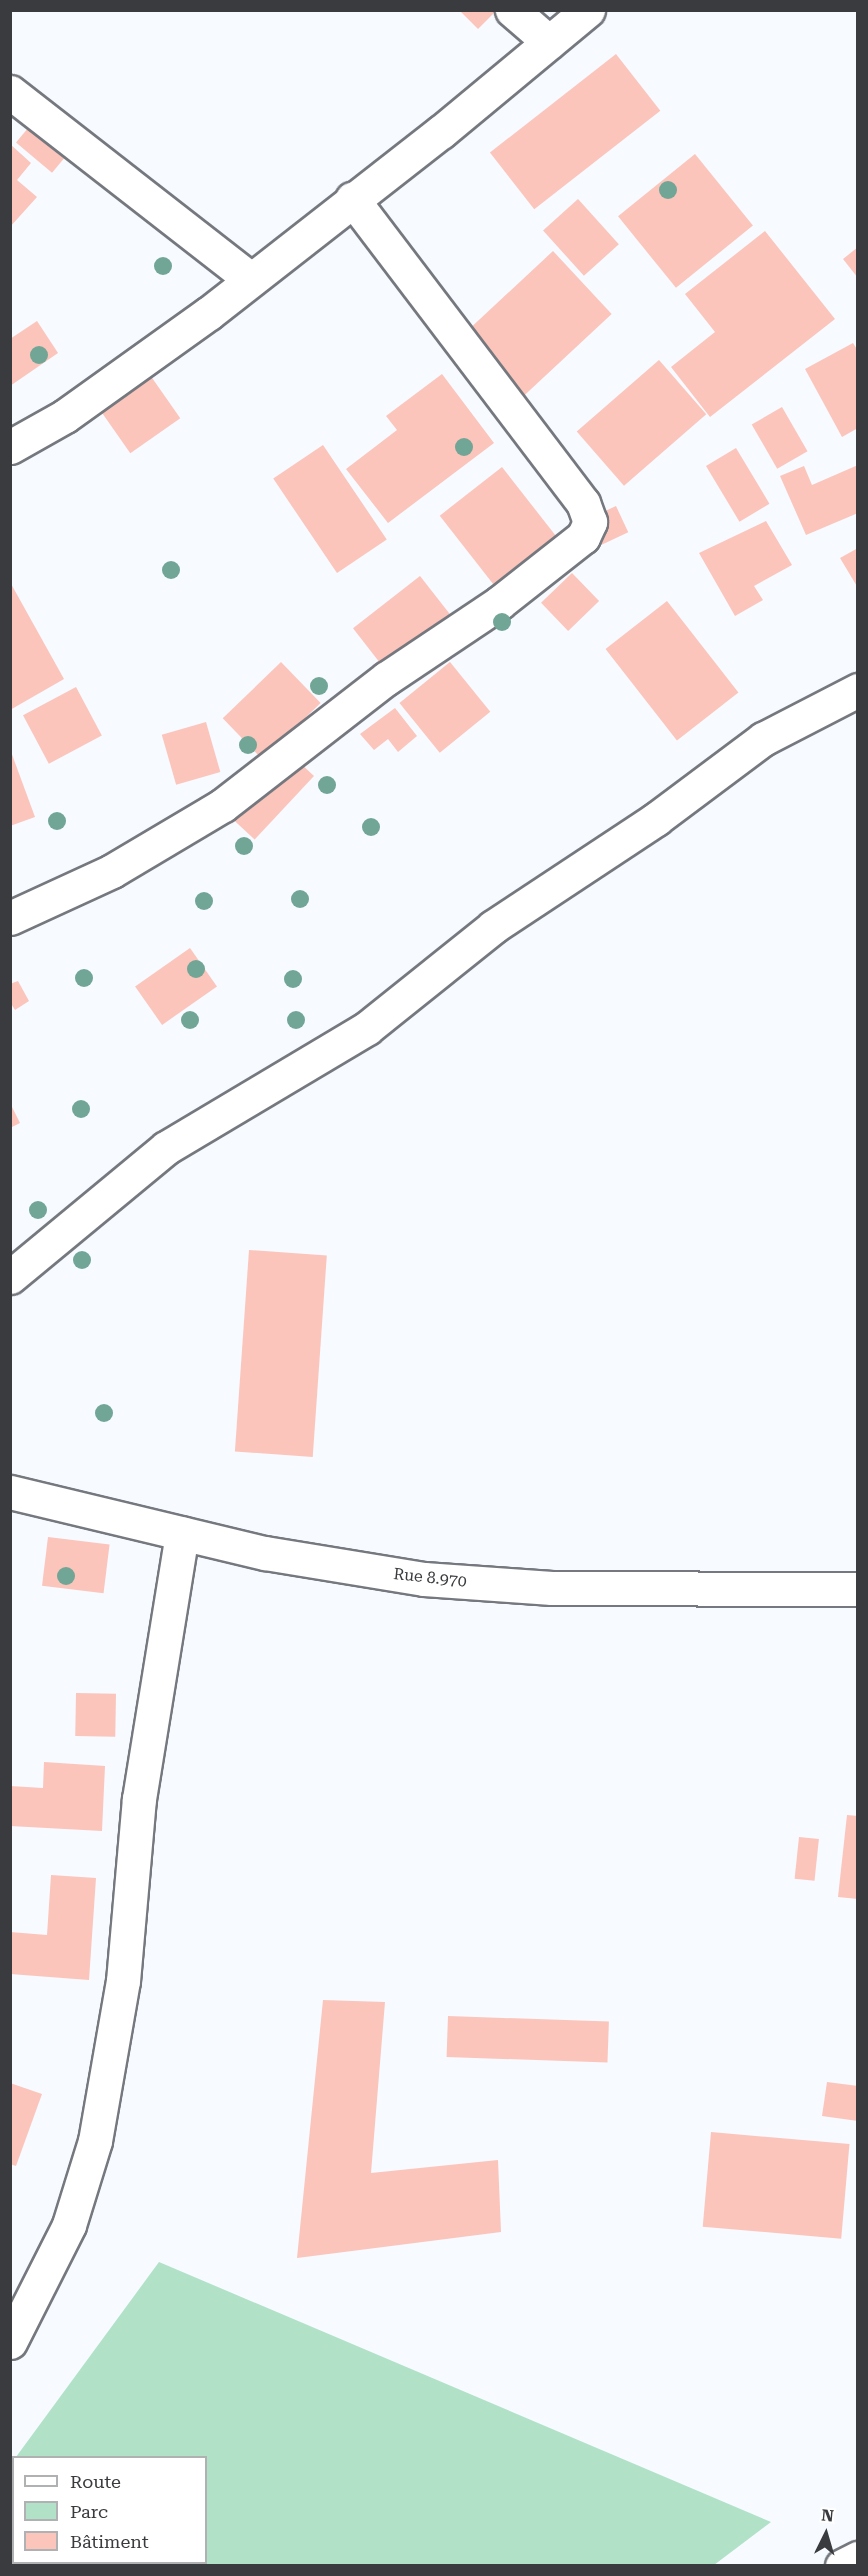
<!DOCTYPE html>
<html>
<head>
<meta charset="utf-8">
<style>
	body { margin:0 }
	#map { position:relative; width:868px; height:2576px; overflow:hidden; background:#f7faff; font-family:"Roboto Serif",serif }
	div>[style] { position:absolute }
	.green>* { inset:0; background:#b1e2c8 }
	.building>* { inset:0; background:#fbc5bb; transform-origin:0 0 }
	.roads { filter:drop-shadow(2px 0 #75787e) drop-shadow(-2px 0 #75787e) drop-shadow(0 2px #75787e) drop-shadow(0 -2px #75787e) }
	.minor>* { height:33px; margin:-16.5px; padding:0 16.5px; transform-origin:16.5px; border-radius:16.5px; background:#fff }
	.trees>* { width:18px; height:18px; margin:-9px; border-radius:50%; background:#71a595 }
	span { translate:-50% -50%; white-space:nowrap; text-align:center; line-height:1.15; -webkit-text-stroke:5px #fff; paint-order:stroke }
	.street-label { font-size:16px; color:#3a3b3e }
	.frame { position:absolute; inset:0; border:12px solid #3a3b3e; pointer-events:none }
	.legend { position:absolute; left:12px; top:2456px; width:195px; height:108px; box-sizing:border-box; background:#fff; border:2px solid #b0b1b2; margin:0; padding:8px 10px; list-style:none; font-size:18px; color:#3a3b3e }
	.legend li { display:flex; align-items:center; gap:12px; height:30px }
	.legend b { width:30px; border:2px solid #b0b1b2 }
	.north { position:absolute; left:796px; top:2504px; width:60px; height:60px; -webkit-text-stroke:4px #fff; paint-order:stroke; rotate:5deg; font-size:16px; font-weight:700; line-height:24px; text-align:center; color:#3a3b3e }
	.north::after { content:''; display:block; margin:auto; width:21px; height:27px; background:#3a3b3e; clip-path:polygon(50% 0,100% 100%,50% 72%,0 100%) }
</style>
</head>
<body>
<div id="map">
	<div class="green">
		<div style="clip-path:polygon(159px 2262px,771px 2522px,714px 2565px,11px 2565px,13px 2460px,14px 2562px,206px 2562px,206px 2458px,16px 2457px)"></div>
	</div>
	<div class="building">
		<div style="clip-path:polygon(459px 10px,497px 10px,478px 29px)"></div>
		<div style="left:616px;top:54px;width:72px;height:160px;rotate:52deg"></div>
		<div style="left:34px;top:121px;width:47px;height:28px;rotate:40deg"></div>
		<div style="clip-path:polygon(10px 144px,31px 163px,17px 180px,37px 197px,10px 227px)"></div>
		<div style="left:695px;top:154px;width:92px;height:99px;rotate:51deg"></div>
		<div style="left:578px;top:199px;width:61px;height:47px;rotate:48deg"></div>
		<div style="clip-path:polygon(765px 231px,835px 319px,710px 417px,671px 367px,715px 332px,685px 294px)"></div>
		<div style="clip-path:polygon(858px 247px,858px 278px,843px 259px)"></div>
		<div style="left:553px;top:251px;width:86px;height:120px;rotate:47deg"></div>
		<div style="clip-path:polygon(37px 321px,58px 353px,10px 386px,10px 339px)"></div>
		<div style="clip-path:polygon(853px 343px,858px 351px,858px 428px,842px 437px,805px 369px)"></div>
		<div style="left:659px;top:360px;width:72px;height:109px;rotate:49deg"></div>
		<div style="left:143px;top:365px;width:65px;height:61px;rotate:55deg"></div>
		<div style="clip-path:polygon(442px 374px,494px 443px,388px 523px,346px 469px,397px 430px,386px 416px)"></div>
		<div style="left:782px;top:407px;width:51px;height:35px;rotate:60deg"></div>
		<div style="left:323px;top:445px;width:114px;height:60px;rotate:56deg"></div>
		<div style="left:736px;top:448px;width:65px;height:35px;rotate:59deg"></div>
		<div style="clip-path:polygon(858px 465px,858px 513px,806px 535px,780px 476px,804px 466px,812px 485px)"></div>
		<div style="left:502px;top:467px;width:87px;height:79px;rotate:52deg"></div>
		<div style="left:616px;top:506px;width:29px;height:30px;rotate:65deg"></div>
		<div style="clip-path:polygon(766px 521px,792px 565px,754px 586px,763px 600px,735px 616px,699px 553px)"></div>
		<div style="clip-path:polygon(858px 548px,858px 588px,840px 558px)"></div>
		<div style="left:572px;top:573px;width:39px;height:43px;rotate:46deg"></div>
		<div style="left:420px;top:576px;width:49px;height:85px;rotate:52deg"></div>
		<div style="clip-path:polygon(10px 582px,64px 679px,10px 710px)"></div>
		<div style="left:667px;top:601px;width:116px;height:78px;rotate:52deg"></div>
		<div style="left:281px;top:662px;width:57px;height:81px;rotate:46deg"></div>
		<div style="left:450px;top:662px;width:64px;height:65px;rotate:51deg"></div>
		<div style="left:76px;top:687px;width:55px;height:60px;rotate:62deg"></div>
		<div style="clip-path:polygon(395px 708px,417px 736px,398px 752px,388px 739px,374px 750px,360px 734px)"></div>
		<div style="left:206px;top:722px;width:52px;height:46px;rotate:74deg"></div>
		<div style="left:284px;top:748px;width:41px;height:87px;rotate:43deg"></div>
		<div style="clip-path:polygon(10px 749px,35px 817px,10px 826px)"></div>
		<div style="left:190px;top:948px;width:47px;height:67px;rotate:55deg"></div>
		<div style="clip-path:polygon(18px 981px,29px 1001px,15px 1010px,10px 1002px,10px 984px)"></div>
		<div style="clip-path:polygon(10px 1103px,20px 1123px,10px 1128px)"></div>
		<div style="left:249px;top:1250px;width:78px;height:202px;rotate:4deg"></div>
		<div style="left:48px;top:1537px;width:62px;height:49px;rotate:7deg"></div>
		<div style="left:76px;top:1693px;width:40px;height:43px;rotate:1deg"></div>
		<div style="clip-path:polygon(44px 1762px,105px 1766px,102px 1831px,10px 1826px,10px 1786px,43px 1788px)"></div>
		<div style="clip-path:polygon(847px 1815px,858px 1816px,858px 1899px,838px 1897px)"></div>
		<div style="left:799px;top:1837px;width:20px;height:42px;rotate:6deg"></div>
		<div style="clip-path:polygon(51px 1875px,96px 1878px,89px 1980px,10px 1974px,10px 1932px,47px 1935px)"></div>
		<div style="clip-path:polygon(323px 2000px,385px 2002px,371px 2173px,498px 2160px,501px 2232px,297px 2258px)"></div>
		<div style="left:448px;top:2016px;width:161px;height:41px;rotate:2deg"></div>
		<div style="clip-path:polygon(827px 2082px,858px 2086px,858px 2121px,822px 2116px)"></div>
		<div style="clip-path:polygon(10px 2083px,42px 2094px,16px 2166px,10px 2164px)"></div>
		<div style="left:711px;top:2132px;width:139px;height:95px;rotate:5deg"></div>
	</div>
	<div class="roads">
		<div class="minor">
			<div style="left:512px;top:10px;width:49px;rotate:40.9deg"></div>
			<div style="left:10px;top:92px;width:304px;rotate:37.9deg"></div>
			<div style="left:10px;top:447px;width:63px;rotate:-29.4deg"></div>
			<div style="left:65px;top:416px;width:177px;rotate:-35.6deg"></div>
			<div style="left:209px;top:313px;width:294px;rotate:-38deg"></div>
			<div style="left:441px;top:132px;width:191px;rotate:-39.7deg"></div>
			<div style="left:10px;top:918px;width:112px;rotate:-24.7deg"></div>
			<div style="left:112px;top:871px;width:129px;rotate:-30.7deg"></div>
			<div style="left:223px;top:805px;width:207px;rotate:-37.8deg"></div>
			<div style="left:387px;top:678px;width:135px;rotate:-33.8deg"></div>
			<div style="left:499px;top:603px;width:107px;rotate:-38.2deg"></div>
			<div style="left:583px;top:537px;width:17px;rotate:-65deg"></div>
			<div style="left:590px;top:522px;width:20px;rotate:-110deg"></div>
			<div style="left:583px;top:503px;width:382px;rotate:-127.2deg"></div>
			<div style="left:10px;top:1277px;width:202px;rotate:-39.6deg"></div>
			<div style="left:166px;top:1148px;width:234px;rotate:-30.8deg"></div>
			<div style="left:367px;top:1028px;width:161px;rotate:-38.7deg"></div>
			<div style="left:493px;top:927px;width:196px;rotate:-33.5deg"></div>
			<div style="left:656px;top:819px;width:134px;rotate:-36.8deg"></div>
			<div style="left:763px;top:739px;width:107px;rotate:-27.3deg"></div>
			<div style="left:10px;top:1492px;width:262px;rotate:13.5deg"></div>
			<div style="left:265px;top:1553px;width:161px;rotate:9.3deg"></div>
			<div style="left:424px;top:1579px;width:128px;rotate:4deg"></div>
			<div style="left:552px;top:1588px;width:306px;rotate:0.2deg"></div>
			<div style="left:10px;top:2342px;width:131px;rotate:-63.2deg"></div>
			<div style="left:69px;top:2225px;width:88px;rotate:-72.8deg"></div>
			<div style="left:95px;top:2141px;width:162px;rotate:-80.1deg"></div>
			<div style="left:123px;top:1981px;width:183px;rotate:-85deg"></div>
			<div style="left:139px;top:1799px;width:269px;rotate:-80.8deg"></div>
			<div style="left:842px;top:2566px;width:18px;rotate:-27deg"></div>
		</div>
	</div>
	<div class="trees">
		<div style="left:668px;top:190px"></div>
		<div style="left:163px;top:266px"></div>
		<div style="left:39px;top:355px"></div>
		<div style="left:464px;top:447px"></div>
		<div style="left:171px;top:570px"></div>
		<div style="left:502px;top:622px"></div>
		<div style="left:319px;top:686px"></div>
		<div style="left:248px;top:745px"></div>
		<div style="left:327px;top:785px"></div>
		<div style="left:57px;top:821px"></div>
		<div style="left:371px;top:827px"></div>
		<div style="left:244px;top:846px"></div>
		<div style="left:300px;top:899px"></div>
		<div style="left:204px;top:901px"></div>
		<div style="left:196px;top:969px"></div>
		<div style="left:84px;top:978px"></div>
		<div style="left:293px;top:979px"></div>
		<div style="left:190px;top:1020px"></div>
		<div style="left:296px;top:1020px"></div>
		<div style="left:81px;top:1109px"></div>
		<div style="left:38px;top:1210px"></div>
		<div style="left:82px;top:1260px"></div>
		<div style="left:104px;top:1413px"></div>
		<div style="left:66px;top:1576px"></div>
	</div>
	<div class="street-label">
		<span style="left:430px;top:1578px;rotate:6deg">Rue 8.970</span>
	</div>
	<div class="frame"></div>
	<ul class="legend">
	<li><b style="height:8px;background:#fff"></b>Route</li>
	<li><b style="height:16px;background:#b1e2c8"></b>Parc</li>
	<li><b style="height:16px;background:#fbc5bb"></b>Bâtiment</li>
	</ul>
	<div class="north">N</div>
</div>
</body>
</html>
